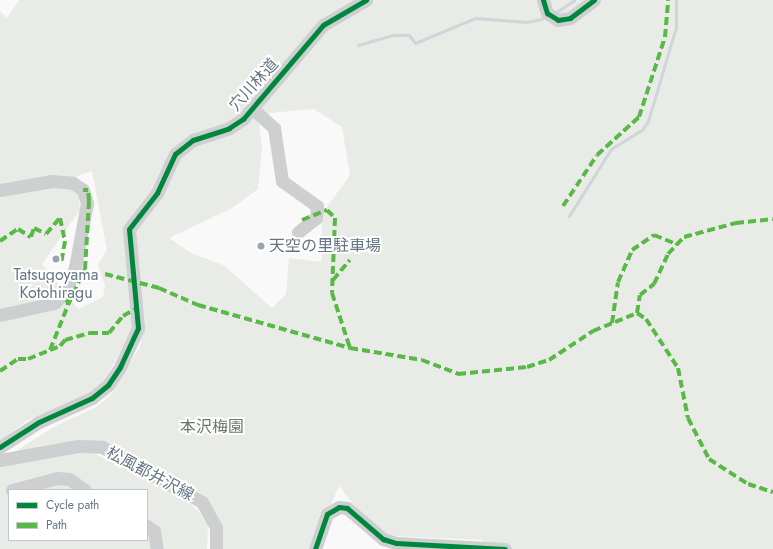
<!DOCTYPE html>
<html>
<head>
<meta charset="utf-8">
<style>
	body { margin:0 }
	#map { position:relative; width:773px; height:549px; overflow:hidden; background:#f9f9f9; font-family:Jost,"Noto Sans JP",sans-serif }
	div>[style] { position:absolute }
	.green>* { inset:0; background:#e8ebe6 }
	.stream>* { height:3px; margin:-1.5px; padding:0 1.5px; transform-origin:1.5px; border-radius:1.5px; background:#ced6d9 }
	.minor>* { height:13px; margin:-6.5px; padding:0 6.5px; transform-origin:6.5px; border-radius:6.5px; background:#cecfd0 }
	.quiet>* { height:4px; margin-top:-2px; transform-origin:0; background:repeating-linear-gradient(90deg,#58b947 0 8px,transparent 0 12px) }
	.cycleway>* { height:5px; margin:-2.5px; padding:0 2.5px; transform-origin:2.5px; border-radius:2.5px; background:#00873e }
	.dots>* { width:11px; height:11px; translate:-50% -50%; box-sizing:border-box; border:2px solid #fff; border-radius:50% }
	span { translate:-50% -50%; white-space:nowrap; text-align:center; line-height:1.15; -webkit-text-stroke:4px #fff; paint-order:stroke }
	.street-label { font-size:16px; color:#657683 }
	.poi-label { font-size:16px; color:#657683 }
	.left { translate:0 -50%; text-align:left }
	.park-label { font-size:16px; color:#687a64 }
	.legend { position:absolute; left:8px; top:489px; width:140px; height:52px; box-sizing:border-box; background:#fff; border:1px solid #c1c8cd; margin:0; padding:5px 7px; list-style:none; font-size:12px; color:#657683 }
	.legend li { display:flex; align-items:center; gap:8px; height:20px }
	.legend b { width:20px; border:1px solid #c1c8cd }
</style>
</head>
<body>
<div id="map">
	<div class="green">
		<div style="clip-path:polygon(evenodd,19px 0,773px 0,773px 549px,487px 549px,482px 540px,392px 536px,380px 533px,365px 519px,339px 486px,312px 549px,222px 549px,217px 514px,201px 494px,104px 443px,78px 440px,8px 456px,57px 425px,95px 408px,110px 396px,140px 347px,144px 321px,121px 351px,96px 394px,26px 421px,0 441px,0 11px,7px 18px,19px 0,314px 109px,342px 127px,350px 175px,322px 214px,321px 262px,289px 258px,286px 294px,272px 308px,223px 265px,191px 253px,169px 238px,232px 208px,258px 189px,262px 148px,258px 114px,314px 109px,19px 0,92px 171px,107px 250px,98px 264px,105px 286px,103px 297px,78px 309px,42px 264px,80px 210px,77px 176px,92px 171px)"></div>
		<div style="clip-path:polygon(evenodd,83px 448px,184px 498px,198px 511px,208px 525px,207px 549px,0 549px,0 465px,83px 448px,9px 490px,147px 490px,147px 540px,9px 540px,9px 490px)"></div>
	</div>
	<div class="stream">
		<div style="left:555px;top:13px;width:23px;rotate:-34deg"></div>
		<div style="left:358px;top:45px;width:35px;rotate:-16deg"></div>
		<div style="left:392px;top:35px;width:17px"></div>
		<div style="left:409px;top:35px;width:10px;rotate:53deg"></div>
		<div style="left:415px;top:43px;width:65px;rotate:-22.6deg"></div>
		<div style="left:475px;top:18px;width:51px;rotate:4.5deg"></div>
		<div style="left:526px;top:22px;width:16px;rotate:-11deg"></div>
		<div style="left:569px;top:216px;width:79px;rotate:-57.9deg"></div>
		<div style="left:611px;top:149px;width:36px;rotate:-32deg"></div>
		<div style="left:642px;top:130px;width:11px;rotate:-56deg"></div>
		<div style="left:648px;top:121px;width:98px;rotate:-73.4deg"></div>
		<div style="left:676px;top:27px;width:27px;rotate:-90deg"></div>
	</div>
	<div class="minor">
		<div style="left:543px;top:0;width:14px;rotate:73deg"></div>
		<div style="left:547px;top:13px;width:13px;rotate:32deg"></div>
		<div style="left:558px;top:20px;width:12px;rotate:-9deg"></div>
		<div style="left:570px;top:18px;width:30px;rotate:-37deg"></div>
		<div style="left:253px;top:109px;width:28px;rotate:42deg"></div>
		<div style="left:274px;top:128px;width:54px;rotate:81.4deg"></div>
		<div style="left:282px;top:181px;width:43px;rotate:35.5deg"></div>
		<div style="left:317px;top:206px;width:12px;rotate:95deg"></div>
		<div style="left:316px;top:218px;width:23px;rotate:142deg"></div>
		<div style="left:0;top:190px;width:53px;rotate:-9.8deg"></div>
		<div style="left:52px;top:181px;width:21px;rotate:5deg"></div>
		<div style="left:73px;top:183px;width:12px;rotate:35deg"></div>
		<div style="left:83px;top:190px;width:14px;rotate:73deg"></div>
		<div style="left:87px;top:203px;width:65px;rotate:100.6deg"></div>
		<div style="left:75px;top:267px;width:27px;rotate:110deg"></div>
		<div style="left:66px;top:292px;width:16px;rotate:137deg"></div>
		<div style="left:54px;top:303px;width:55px;rotate:167.5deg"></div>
		<div style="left:0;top:447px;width:46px;rotate:-32.7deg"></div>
		<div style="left:39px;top:422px;width:58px;rotate:-24.4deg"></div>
		<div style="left:92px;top:398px;width:21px;rotate:-39deg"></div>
		<div style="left:108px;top:385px;width:22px;rotate:-56deg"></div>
		<div style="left:120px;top:367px;width:43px;rotate:-65.2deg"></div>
		<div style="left:138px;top:328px;width:99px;rotate:-95.2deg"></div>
		<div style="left:129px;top:229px;width:46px;rotate:-52.1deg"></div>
		<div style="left:157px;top:193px;width:43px;rotate:-65.2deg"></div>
		<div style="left:175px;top:154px;width:23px;rotate:-38deg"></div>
		<div style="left:193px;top:140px;width:38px;rotate:-18deg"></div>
		<div style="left:229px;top:128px;width:17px;rotate:-33deg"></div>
		<div style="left:243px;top:119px;width:123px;rotate:-49.6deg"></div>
		<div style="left:323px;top:25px;width:50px;rotate:-30.2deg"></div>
		<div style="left:0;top:460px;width:79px;rotate:-10.2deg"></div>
		<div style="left:78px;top:446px;width:24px;rotate:2deg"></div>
		<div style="left:102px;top:447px;width:114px;rotate:28.8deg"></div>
		<div style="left:202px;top:502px;width:29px;rotate:61deg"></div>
		<div style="left:216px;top:527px;width:22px;rotate:90deg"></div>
		<div style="left:12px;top:490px;width:47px;rotate:-14.9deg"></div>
		<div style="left:57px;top:478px;width:12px;rotate:5deg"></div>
		<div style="left:69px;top:479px;width:19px;rotate:35deg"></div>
		<div style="left:147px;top:526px;width:9px;rotate:36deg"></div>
		<div style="left:154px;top:531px;width:18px;rotate:81deg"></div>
		<div style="left:315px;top:549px;width:37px;rotate:-71deg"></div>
		<div style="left:327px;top:514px;width:14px;rotate:-30deg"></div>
		<div style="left:339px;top:507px;width:8px;rotate:7deg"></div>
		<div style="left:347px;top:508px;width:48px;rotate:40.7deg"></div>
		<div style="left:383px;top:539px;width:14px;rotate:17deg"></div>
		<div style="left:396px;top:543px;width:109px;rotate:3.2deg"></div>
	</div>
	<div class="quiet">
		<div style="left:563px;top:206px;width:61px;rotate:-56.3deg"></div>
		<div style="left:597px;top:155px;width:57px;rotate:-42.1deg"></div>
		<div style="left:639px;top:117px;width:84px;rotate:-72deg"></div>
		<div style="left:665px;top:37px;width:37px;rotate:-85deg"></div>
		<div style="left:302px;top:220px;width:27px;rotate:-22deg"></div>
		<div style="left:327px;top:210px;width:11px;rotate:45deg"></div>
		<div style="left:335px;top:218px;width:75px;rotate:92.3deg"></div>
		<div style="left:332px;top:293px;width:58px;rotate:71.9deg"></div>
		<div style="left:0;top:241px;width:22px;rotate:-34deg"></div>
		<div style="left:18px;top:229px;width:15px;rotate:32deg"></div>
		<div style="left:31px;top:237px;width:9px;rotate:-72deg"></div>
		<div style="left:34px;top:228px;width:13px;rotate:27deg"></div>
		<div style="left:46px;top:234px;width:21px;rotate:-49deg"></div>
		<div style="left:60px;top:218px;width:24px;rotate:78deg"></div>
		<div style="left:65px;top:241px;width:22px;rotate:100deg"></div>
		<div style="left:105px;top:274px;width:56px;rotate:14.5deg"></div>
		<div style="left:159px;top:288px;width:43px;rotate:23.6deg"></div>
		<div style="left:198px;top:305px;width:158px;rotate:15.8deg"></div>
		<div style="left:350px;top:348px;width:73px;rotate:9.5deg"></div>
		<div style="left:422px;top:360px;width:39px;rotate:21deg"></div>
		<div style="left:458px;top:374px;width:69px;rotate:-5.8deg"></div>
		<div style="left:527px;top:367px;width:23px;rotate:-18deg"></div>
		<div style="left:549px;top:360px;width:53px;rotate:-33.4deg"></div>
		<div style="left:593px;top:331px;width:48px;rotate:-22.2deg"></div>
		<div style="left:333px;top:280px;width:26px;rotate:-50deg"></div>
		<div style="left:68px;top:305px;width:40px;rotate:-65deg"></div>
		<div style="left:85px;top:269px;width:68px;rotate:-86.6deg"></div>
		<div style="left:89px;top:201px;width:11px;rotate:-95deg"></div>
		<div style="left:88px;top:190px;width:5px;rotate:180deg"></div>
		<div style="left:637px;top:313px;width:11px;rotate:34deg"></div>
		<div style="left:646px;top:319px;width:59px;rotate:56.9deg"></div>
		<div style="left:678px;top:368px;width:51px;rotate:78.7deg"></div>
		<div style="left:688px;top:418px;width:46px;rotate:62.9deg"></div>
		<div style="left:709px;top:459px;width:46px;rotate:32.7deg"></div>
		<div style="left:748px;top:484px;width:26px;rotate:18deg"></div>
		<div style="left:637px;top:313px;width:18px;rotate:-81deg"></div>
		<div style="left:640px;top:295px;width:18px;rotate:-38deg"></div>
		<div style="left:654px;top:284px;width:33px;rotate:-65deg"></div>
		<div style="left:668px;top:254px;width:23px;rotate:-47deg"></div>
		<div style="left:684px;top:237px;width:54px;rotate:-15.1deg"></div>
		<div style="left:736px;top:223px;width:37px;rotate:-6deg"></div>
		<div style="left:612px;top:323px;width:41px;rotate:-81.7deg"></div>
		<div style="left:618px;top:282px;width:35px;rotate:-66deg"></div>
		<div style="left:632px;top:250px;width:27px;rotate:-34deg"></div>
		<div style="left:654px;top:235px;width:24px;rotate:22deg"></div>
		<div style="left:50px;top:350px;width:48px;rotate:-68.2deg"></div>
		<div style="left:68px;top:305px;width:13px;rotate:-99deg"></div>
		<div style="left:0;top:371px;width:22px;rotate:-34deg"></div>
		<div style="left:18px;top:359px;width:10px"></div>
		<div style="left:28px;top:359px;width:35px;rotate:-22deg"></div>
		<div style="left:60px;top:346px;width:8px;rotate:-50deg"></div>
		<div style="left:65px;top:340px;width:26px;rotate:-16deg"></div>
		<div style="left:90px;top:333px;width:19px"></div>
		<div style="left:109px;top:333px;width:22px;rotate:-51deg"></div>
		<div style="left:123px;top:316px;width:16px;rotate:-30deg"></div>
	</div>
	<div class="cycleway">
		<div style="left:543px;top:0;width:14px;rotate:73deg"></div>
		<div style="left:547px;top:13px;width:13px;rotate:32deg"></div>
		<div style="left:558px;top:20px;width:12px;rotate:-9deg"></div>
		<div style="left:570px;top:18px;width:30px;rotate:-37deg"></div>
		<div style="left:0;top:447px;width:46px;rotate:-32.7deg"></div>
		<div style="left:39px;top:422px;width:58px;rotate:-24.4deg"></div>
		<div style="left:92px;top:398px;width:21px;rotate:-39deg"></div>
		<div style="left:108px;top:385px;width:22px;rotate:-56deg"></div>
		<div style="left:120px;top:367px;width:43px;rotate:-65.2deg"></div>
		<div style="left:138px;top:328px;width:99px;rotate:-95.2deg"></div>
		<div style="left:129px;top:229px;width:46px;rotate:-52.1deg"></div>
		<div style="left:157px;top:193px;width:43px;rotate:-65.2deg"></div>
		<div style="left:175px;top:154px;width:23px;rotate:-38deg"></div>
		<div style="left:193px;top:140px;width:38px;rotate:-18deg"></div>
		<div style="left:229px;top:128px;width:17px;rotate:-33deg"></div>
		<div style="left:243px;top:119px;width:123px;rotate:-49.6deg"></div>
		<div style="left:323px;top:25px;width:50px;rotate:-30.2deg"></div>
		<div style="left:315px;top:549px;width:37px;rotate:-71deg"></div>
		<div style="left:327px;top:514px;width:14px;rotate:-30deg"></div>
		<div style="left:339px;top:507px;width:8px;rotate:7deg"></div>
		<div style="left:347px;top:508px;width:48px;rotate:40.7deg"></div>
		<div style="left:383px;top:539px;width:14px;rotate:17deg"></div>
		<div style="left:396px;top:543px;width:109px;rotate:3.2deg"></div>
	</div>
	<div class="dots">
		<div style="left:261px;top:246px;background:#99a4ac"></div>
		<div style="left:56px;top:259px;background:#99a4ac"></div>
	</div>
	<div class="street-label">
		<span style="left:254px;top:85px;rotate:-48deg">穴川林道</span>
		<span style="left:150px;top:474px;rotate:28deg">松風都井沢線</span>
	</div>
	<div class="poi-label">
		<span class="left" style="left:269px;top:246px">天空の里駐車場</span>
		<span style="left:56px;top:284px">Tatsugoyama<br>Kotohiragu</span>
	</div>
	<div class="park-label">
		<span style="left:212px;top:427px">本沢梅園</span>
	</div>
	<ul class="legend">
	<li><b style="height:5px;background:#00873e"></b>Cycle path</li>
	<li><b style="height:5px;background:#58b947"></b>Path</li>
	</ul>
</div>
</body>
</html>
